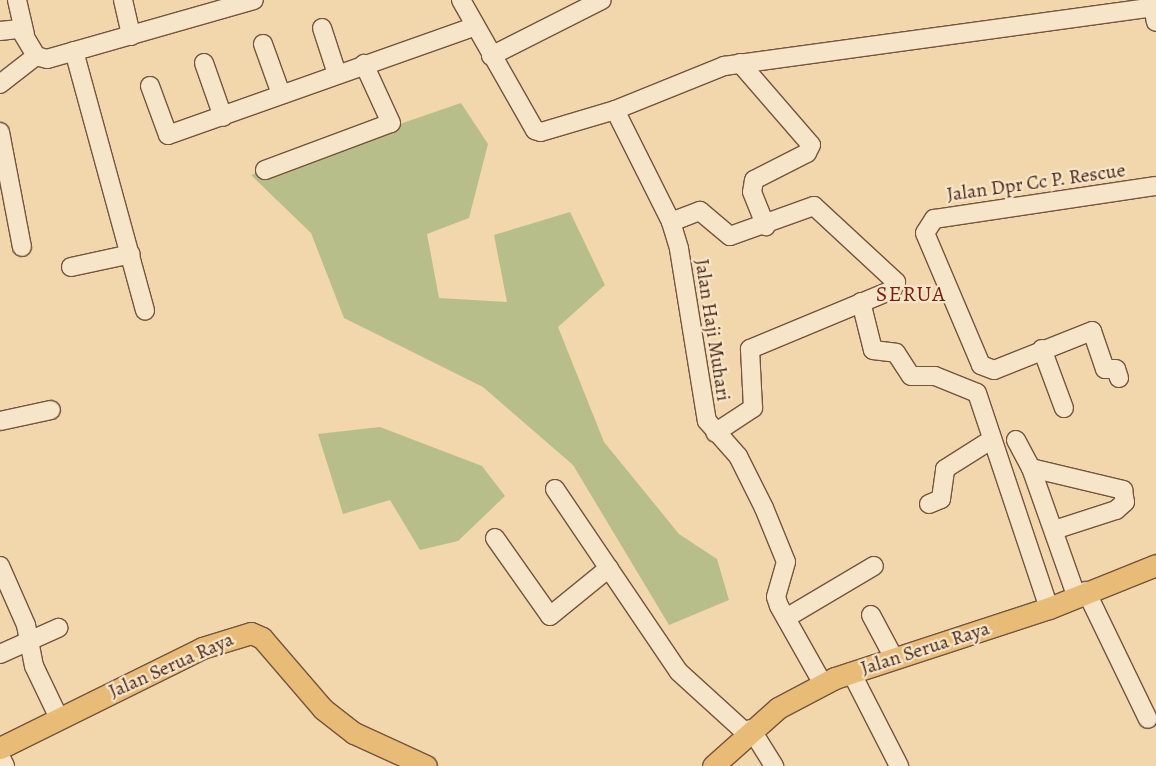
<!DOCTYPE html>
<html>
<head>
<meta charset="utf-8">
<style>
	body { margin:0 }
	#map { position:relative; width:1156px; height:766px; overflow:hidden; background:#f1d7ab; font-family:Alegreya,serif }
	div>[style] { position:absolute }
	.green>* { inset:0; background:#b8be8a }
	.roads { filter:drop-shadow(1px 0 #74543e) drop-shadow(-1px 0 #74543e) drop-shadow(0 1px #74543e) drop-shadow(0 -1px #74543e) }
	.minor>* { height:18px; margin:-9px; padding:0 9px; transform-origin:9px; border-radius:9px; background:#f6e5c8 }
	.major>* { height:21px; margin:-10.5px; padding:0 10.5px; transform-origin:10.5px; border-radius:10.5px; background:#e8bc76 }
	span { translate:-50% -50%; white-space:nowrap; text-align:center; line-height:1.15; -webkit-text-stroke:4.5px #f6e5c8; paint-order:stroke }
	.street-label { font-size:20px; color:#4a281a }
	.quarter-label { font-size:22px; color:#7a1f14; letter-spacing:1px }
</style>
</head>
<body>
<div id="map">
	<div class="green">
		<div style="clip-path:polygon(461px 103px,488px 144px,469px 218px,427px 234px,439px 298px,507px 302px,494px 235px,570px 212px,605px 285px,558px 327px,604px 442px,679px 534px,717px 559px,729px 600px,669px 625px,573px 465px,483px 387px,344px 318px,311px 233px,251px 175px)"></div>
		<div style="clip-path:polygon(380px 427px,482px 466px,505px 496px,458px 541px,420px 550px,390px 500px,343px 514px,318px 434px)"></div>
	</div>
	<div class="roads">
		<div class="minor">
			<div style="left:17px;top:0;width:35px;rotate:77deg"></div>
			<div style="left:123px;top:0;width:37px;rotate:77deg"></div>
			<div style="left:461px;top:0;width:150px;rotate:60.4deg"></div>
			<div style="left:535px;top:130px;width:6px;rotate:18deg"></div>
			<div style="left:541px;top:132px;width:77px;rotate:-16.6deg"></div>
			<div style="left:615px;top:110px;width:118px;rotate:-22deg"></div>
			<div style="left:724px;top:66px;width:436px;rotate:-7.8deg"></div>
			<div style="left:1152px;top:0;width:22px;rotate:80deg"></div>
			<div style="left:322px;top:28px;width:48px;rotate:71.9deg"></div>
			<div style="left:0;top:31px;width:20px;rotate:-6deg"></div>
			<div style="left:20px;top:29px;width:31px;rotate:59deg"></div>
			<div style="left:36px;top:56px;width:11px;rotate:15deg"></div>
			<div style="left:47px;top:59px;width:215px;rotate:-15.9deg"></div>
			<div style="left:263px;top:44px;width:53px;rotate:70.2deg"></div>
			<div style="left:74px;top:51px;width:269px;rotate:74.7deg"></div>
			<div style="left:491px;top:56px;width:124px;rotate:-26.8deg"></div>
			<div style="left:204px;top:63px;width:57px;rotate:70.6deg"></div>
			<div style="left:740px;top:63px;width:108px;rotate:49.1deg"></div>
			<div style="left:811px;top:145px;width:9px;rotate:117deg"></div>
			<div style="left:807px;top:153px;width:59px;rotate:153deg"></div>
			<div style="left:754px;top:180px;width:12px;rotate:99deg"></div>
			<div style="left:752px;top:192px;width:37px;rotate:68deg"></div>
			<div style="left:0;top:84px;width:46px;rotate:-37.9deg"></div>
			<div style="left:150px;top:86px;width:52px;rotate:69.8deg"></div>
			<div style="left:168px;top:135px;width:326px;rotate:-19.5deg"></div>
			<div style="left:615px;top:110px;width:125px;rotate:63.4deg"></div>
			<div style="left:671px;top:222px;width:28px;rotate:73deg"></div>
			<div style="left:679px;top:249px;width:174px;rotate:80.8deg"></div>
			<div style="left:707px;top:421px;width:47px;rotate:48.5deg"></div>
			<div style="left:738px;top:456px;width:58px;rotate:63.4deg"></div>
			<div style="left:764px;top:508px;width:58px;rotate:67.8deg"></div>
			<div style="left:786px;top:562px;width:36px;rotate:106deg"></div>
			<div style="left:776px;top:597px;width:9px;rotate:72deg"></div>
			<div style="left:779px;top:606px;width:90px;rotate:60.6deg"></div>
			<div style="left:0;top:132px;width:117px;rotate:79.2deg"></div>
			<div style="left:265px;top:170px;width:134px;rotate:-20.5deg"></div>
			<div style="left:391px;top:123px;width:65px;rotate:-114.6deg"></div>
			<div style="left:671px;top:222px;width:31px;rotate:-21deg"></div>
			<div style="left:700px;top:211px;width:39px;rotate:40deg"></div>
			<div style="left:730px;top:236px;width:89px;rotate:-19.7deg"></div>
			<div style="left:814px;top:206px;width:112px;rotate:42.8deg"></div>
			<div style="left:896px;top:282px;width:9px;rotate:117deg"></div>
			<div style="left:892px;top:290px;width:154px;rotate:157.4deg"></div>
			<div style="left:750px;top:349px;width:59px;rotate:87.1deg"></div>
			<div style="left:753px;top:408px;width:45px;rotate:146.7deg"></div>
			<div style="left:71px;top:267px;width:61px;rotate:-12.2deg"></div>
			<div style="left:861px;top:302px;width:49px;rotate:76deg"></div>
			<div style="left:873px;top:350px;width:23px;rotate:7deg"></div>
			<div style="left:896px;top:353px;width:27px;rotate:57deg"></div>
			<div style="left:911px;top:376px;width:24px"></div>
			<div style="left:935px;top:376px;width:45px;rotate:22deg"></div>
			<div style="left:977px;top:393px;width:227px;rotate:71.5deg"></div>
			<div style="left:1042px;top:349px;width:63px;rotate:69.6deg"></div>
			<div style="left:1119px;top:378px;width:9px;rotate:-108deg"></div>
			<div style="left:1116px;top:369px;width:11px;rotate:180deg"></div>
			<div style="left:1105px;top:369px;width:40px;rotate:-108.9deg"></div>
			<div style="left:1092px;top:331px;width:105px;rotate:158.3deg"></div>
			<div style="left:994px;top:370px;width:14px;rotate:-159deg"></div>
			<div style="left:981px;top:365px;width:143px;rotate:-113deg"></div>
			<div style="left:925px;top:233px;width:17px;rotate:-57deg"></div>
			<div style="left:934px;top:219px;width:224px;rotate:-8.5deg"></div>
			<div style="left:0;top:421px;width:52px;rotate:-12.2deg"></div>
			<div style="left:1016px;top:440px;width:32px;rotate:62deg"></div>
			<div style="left:1031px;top:468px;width:135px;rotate:70.5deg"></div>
			<div style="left:1031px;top:468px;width:95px;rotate:13.4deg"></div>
			<div style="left:1123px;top:490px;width:12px;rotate:81deg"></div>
			<div style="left:1125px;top:502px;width:12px;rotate:138deg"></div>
			<div style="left:1116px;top:510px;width:65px;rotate:162.1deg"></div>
			<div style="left:555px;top:489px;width:221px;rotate:55.9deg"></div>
			<div style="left:679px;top:672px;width:91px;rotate:42.3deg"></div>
			<div style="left:929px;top:504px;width:13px;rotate:-23deg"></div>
			<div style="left:941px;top:499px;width:30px;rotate:-82deg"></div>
			<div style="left:945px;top:469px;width:54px;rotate:-32.2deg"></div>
			<div style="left:495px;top:538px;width:95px;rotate:54.8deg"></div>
			<div style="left:550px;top:616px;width:76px;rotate:-39.1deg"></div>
			<div style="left:0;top:566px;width:64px;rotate:66.2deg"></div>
			<div style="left:26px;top:625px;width:42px;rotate:79deg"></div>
			<div style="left:34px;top:666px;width:55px;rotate:64.4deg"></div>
			<div style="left:1086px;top:591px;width:142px;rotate:64.2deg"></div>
			<div style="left:871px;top:615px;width:49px;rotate:61.9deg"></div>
			<div style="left:786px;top:618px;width:102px;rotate:-30.6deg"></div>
			<div style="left:0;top:654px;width:64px;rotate:-24.1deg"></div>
			<div style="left:851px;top:672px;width:106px;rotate:62.9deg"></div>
			<div style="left:751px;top:729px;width:44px;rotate:58.1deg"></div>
			<div style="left:0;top:756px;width:11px;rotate:63deg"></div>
		</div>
		<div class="major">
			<div style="left:0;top:748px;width:225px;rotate:-26.3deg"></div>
			<div style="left:202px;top:648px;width:51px;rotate:-17deg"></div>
			<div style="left:251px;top:633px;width:12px;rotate:24deg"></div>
			<div style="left:262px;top:638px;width:94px;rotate:49.3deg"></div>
			<div style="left:323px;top:709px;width:39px;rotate:38deg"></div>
			<div style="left:354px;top:733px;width:79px;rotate:24.6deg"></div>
			<div style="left:713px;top:766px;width:87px;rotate:-41.7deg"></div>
			<div style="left:778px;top:708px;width:64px;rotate:-27.8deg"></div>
			<div style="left:835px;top:678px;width:225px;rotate:-18.1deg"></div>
			<div style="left:1049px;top:608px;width:115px;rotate:-21.9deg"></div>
		</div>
	</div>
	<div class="street-label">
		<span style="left:1036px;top:182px;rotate:-8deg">Jalan Dpr Cc P. Rescue</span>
		<span style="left:713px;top:330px;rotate:81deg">Jalan Haji Muhari</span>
		<span style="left:925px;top:648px;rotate:-18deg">Jalan Serua Raya</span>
		<span style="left:171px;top:665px;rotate:-24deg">Jalan Serua Raya</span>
	</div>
	<div class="quarter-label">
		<span style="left:911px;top:295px">SERUA</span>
	</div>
</div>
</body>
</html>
